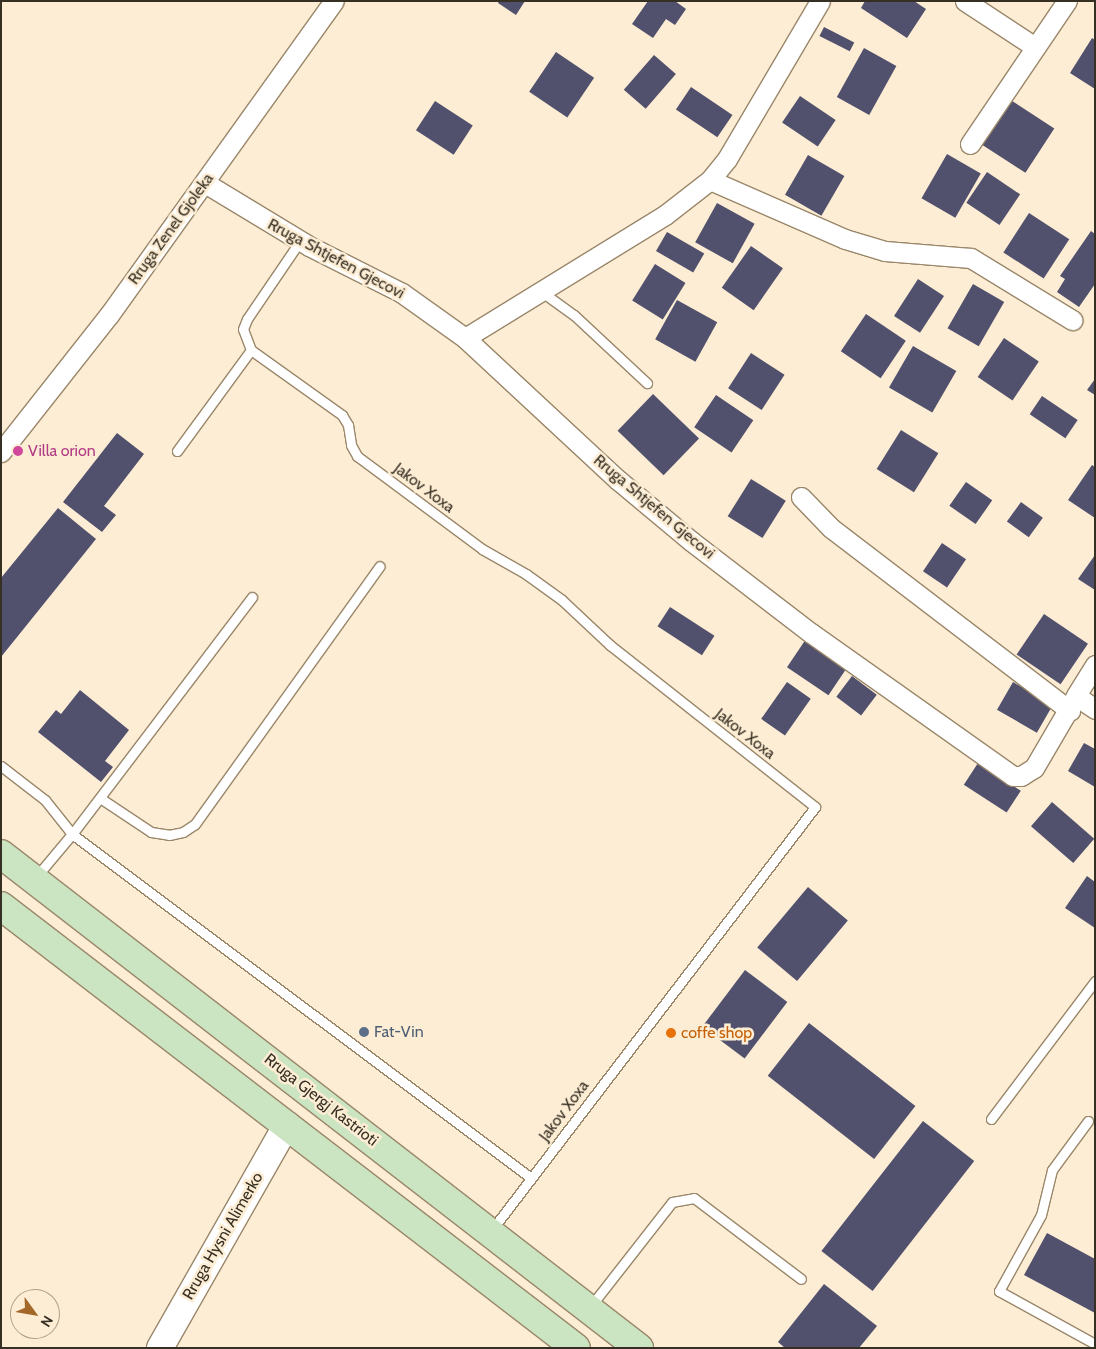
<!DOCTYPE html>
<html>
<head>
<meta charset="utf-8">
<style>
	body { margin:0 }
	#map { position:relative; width:1096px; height:1349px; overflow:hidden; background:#fdedd4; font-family:Cabin,sans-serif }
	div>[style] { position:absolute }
	.building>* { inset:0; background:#51506d; transform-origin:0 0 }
	.roads { filter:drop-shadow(1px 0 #9a876a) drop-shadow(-1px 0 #9a876a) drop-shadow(0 1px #9a876a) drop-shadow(0 -1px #9a876a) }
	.service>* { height:9px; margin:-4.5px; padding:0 4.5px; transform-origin:4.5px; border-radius:4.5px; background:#fff }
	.minor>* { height:19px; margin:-9.5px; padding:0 9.5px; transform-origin:9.5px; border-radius:9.5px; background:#fff }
	.secondary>* { height:26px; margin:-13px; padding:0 13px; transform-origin:13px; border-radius:13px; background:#fff }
	.primary>* { height:28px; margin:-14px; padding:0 14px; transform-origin:14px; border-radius:14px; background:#cbe4c1 }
	.dots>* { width:14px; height:14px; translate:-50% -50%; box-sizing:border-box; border:2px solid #fdedd4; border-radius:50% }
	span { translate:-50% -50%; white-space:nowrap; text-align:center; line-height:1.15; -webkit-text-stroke:5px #fdedd4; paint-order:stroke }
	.street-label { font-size:16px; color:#362f23 }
	.hotel-label { font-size:16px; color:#b23c85 }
	.left { translate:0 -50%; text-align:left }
	.service-label { font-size:16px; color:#4e5e75 }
	.food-label { font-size:16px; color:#c56008 }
	.frame { position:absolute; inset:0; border:2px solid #362f23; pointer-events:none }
	.north { position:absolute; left:10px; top:1289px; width:50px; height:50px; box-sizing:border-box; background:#fdedd4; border:1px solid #ada18d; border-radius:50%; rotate:122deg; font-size:14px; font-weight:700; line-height:20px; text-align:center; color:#362f23 }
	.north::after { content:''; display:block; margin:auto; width:18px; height:22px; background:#a36828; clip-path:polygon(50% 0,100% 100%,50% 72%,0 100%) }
</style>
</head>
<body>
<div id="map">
	<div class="building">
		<div style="clip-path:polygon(499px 1px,525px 1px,516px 15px,498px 3px)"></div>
		<div style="clip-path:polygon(648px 1px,675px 1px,686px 9px,675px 25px,666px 19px,653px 38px,632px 24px)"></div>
		<div style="clip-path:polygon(865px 1px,914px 1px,926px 9px,907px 38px,861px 8px)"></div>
		<div style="left:824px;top:27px;width:34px;height:10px;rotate:27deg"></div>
		<div style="clip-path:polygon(1092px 38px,1095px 40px,1095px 89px,1070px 73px)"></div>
		<div style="left:864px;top:48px;width:37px;height:56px;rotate:29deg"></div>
		<div style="left:556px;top:52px;width:46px;height:48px;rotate:34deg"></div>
		<div style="left:654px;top:55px;width:29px;height:46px;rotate:41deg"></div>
		<div style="left:691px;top:87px;width:50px;height:27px;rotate:34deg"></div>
		<div style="left:800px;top:96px;width:43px;height:32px;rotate:34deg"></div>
		<div style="left:1009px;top:99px;width:54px;height:53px;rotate:33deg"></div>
		<div style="left:435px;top:101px;width:45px;height:35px;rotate:33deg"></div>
		<div style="left:947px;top:154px;width:39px;height:51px;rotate:30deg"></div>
		<div style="left:808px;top:155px;width:42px;height:46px;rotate:30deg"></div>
		<div style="left:987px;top:172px;width:40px;height:37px;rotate:34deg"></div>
		<div style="left:717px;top:203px;width:43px;height:45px;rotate:29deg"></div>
		<div style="left:1029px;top:213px;width:48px;height:47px;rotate:33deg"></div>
		<div style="clip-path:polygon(1091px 231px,1095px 234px,1095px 284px,1079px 307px,1057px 292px,1065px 279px,1060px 276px)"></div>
		<div style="left:667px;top:232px;width:43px;height:22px;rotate:30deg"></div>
		<div style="left:751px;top:246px;width:39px;height:51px;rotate:35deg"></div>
		<div style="left:655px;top:264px;width:36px;height:43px;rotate:32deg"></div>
		<div style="left:918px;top:279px;width:31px;height:44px;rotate:33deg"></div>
		<div style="left:973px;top:284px;width:36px;height:51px;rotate:30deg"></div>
		<div style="left:677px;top:300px;width:46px;height:45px;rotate:29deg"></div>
		<div style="left:866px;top:314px;width:48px;height:45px;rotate:34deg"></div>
		<div style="left:1004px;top:338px;width:42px;height:47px;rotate:34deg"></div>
		<div style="left:913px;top:346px;width:50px;height:48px;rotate:30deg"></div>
		<div style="left:751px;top:353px;width:40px;height:42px;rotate:33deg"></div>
		<div style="clip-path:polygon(1095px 379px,1095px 395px,1087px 390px)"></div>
		<div style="left:653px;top:394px;width:64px;height:51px;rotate:44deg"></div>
		<div style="left:716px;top:395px;width:45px;height:39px;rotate:34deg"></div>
		<div style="left:1042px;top:396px;width:43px;height:22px;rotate:34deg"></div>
		<div style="left:901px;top:430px;width:44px;height:46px;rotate:32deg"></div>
		<div style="clip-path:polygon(117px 433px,144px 454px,104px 506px,116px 515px,102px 532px,63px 502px)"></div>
		<div style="clip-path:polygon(1092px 465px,1095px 467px,1095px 518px,1068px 500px)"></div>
		<div style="left:751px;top:479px;width:41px;height:44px;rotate:32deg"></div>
		<div style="left:966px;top:482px;width:32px;height:29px;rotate:35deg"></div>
		<div style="left:1021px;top:502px;width:27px;height:24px;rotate:36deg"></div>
		<div style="clip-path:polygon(58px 508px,96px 539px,1px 657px,1px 578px)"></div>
		<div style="left:942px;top:543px;width:29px;height:34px;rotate:34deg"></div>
		<div style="clip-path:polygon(1095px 555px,1095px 590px,1078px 579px)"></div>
		<div style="left:670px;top:607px;width:53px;height:23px;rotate:33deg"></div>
		<div style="left:1044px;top:614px;width:53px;height:49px;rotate:34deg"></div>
		<div style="left:806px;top:639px;width:50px;height:34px;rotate:34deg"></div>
		<div style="left:852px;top:676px;width:31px;height:26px;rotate:37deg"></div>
		<div style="left:787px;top:682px;width:29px;height:45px;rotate:35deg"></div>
		<div style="left:1013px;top:682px;width:46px;height:32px;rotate:30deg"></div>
		<div style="clip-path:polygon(80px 690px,129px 730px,105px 761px,113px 767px,101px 782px,38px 732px,56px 710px,61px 714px)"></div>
		<div style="clip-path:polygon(1084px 743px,1095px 749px,1095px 787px,1068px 771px)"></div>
		<div style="left:978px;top:763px;width:51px;height:26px;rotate:33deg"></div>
		<div style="left:1052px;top:802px;width:56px;height:32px;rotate:41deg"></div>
		<div style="clip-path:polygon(1087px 876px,1095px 882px,1095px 928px,1065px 908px)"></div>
		<div style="left:808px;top:887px;width:52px;height:79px;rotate:40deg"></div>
		<div style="left:745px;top:970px;width:53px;height:71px;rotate:37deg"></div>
		<div style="left:809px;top:1023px;width:135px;height:67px;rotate:38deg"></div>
		<div style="left:923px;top:1121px;width:65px;height:165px;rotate:38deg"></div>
		<div style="clip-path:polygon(1047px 1233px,1095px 1259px,1095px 1313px,1024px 1275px)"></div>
		<div style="clip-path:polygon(824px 1284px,877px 1326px,859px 1348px,785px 1348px,778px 1342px)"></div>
	</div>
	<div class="roads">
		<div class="service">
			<div style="left:542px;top:292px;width:39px;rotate:36deg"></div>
			<div style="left:574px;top:315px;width:100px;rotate:43deg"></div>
			<div style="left:251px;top:350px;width:112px;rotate:35.5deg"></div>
			<div style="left:342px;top:415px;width:12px;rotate:59deg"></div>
			<div style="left:348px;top:425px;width:20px;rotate:81deg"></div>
			<div style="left:351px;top:445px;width:13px;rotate:61deg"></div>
			<div style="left:357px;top:456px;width:156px;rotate:36.6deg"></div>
			<div style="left:482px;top:549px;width:51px;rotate:29.6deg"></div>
			<div style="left:526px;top:574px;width:44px;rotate:35.8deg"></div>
			<div style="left:562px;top:600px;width:66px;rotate:43.2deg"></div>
			<div style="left:610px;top:645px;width:261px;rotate:38.3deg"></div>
			<div style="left:815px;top:807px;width:534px;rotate:127.39deg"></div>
			<div style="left:177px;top:451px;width:125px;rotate:-53.8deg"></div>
			<div style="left:251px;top:350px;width:22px;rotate:-111deg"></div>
			<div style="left:243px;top:329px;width:11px;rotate:-68deg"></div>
			<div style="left:247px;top:319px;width:94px;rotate:-55.8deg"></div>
			<div style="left:252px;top:597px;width:298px;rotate:127.2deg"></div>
			<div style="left:72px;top:834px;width:574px;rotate:36.85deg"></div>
			<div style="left:1px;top:766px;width:56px;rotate:37.7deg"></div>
			<div style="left:45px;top:800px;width:43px;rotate:51.5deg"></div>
			<div style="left:72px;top:834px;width:56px;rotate:129.9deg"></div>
			<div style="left:100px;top:798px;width:61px;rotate:33.7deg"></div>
			<div style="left:151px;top:832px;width:18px;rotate:9deg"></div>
			<div style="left:169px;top:835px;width:14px;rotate:-12deg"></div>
			<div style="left:183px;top:832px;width:14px;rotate:-34deg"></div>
			<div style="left:195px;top:824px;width:317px;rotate:-54.4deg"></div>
			<div style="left:991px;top:1119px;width:173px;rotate:-53deg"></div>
			<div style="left:1088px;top:1121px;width:61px;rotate:126.3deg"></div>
			<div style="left:1052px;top:1170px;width:46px;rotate:103.7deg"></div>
			<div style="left:1041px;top:1215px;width:87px;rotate:118.9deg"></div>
			<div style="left:999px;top:1291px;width:110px;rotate:28.9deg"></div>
			<div style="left:590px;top:1307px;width:133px;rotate:-52deg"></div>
			<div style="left:672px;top:1202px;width:22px;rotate:-10deg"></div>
			<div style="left:694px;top:1198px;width:134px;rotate:37.1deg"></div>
		</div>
		<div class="minor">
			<div style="left:965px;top:1px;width:84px;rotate:33.3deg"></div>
			<div style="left:970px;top:144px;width:173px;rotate:-55.9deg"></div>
			<div style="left:710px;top:180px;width:147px;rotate:23.6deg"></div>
			<div style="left:845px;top:239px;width:42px;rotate:16.7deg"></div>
			<div style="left:885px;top:251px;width:86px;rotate:4.7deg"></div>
			<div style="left:971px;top:258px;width:119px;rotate:31.5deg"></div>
			<div style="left:205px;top:183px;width:122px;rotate:31.2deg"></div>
			<div style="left:309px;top:246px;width:104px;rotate:26.8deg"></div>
			<div style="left:402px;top:293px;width:77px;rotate:35.5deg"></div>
			<div style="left:465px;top:338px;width:209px;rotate:42.9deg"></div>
			<div style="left:618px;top:480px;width:95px;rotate:39.9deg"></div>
			<div style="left:691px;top:541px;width:151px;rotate:37.5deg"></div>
			<div style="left:811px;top:633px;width:247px;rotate:35.3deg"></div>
			<div style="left:1013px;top:776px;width:8px"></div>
			<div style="left:1021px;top:776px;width:15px;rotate:-32deg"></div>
			<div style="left:1034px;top:768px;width:83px;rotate:-59.7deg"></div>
			<div style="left:465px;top:338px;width:235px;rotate:-31.6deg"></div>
			<div style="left:665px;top:215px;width:57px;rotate:-37.9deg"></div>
			<div style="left:710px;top:180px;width:27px;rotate:-51deg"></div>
			<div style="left:727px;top:159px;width:183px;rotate:-59.5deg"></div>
			<div style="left:1px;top:452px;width:174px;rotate:-51.8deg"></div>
			<div style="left:109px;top:315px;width:386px;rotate:-54.4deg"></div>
			<div style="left:801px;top:497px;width:43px;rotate:45.9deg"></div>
			<div style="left:831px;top:528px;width:301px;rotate:37.4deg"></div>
			<div style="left:1095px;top:665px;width:36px;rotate:122deg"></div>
			<div style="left:1076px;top:696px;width:23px;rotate:34deg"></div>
		</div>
		<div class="secondary">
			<div style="left:160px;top:1348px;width:257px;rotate:-60.4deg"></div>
		</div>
		<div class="primary">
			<div style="left:1px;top:854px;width:807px;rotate:37.75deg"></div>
			<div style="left:1px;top:906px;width:725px;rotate:37.55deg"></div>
		</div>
	</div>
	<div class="dots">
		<div style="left:18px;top:451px;background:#d1479c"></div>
		<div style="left:364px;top:1032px;background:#5c6f8a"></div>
		<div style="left:671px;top:1033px;background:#e8710a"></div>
	</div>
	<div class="street-label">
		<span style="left:171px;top:229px;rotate:-54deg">Rruga Zenel Gjoleka</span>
		<span style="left:336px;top:259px;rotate:28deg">Rruga Shtjefen Gjecovi</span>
		<span style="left:424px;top:488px;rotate:37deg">Jakov Xoxa</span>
		<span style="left:654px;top:507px;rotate:40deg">Rruga Shtjefen Gjecovi</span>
		<span style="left:745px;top:734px;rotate:38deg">Jakov Xoxa</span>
		<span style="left:321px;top:1100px;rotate:38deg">Rruga Gjergj Kastrioti</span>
		<span style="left:564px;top:1111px;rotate:-53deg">Jakov Xoxa</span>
		<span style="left:223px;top:1236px;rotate:-60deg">Rruga Hysni Alimerko</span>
	</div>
	<div class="hotel-label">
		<span class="left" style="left:28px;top:451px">Villa orion</span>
	</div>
	<div class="service-label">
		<span class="left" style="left:374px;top:1032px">Fat-Vin</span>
	</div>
	<div class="food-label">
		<span class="left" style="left:681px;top:1033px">coffe shop</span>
	</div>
	<div class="frame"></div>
	<div class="north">N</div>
</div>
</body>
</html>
